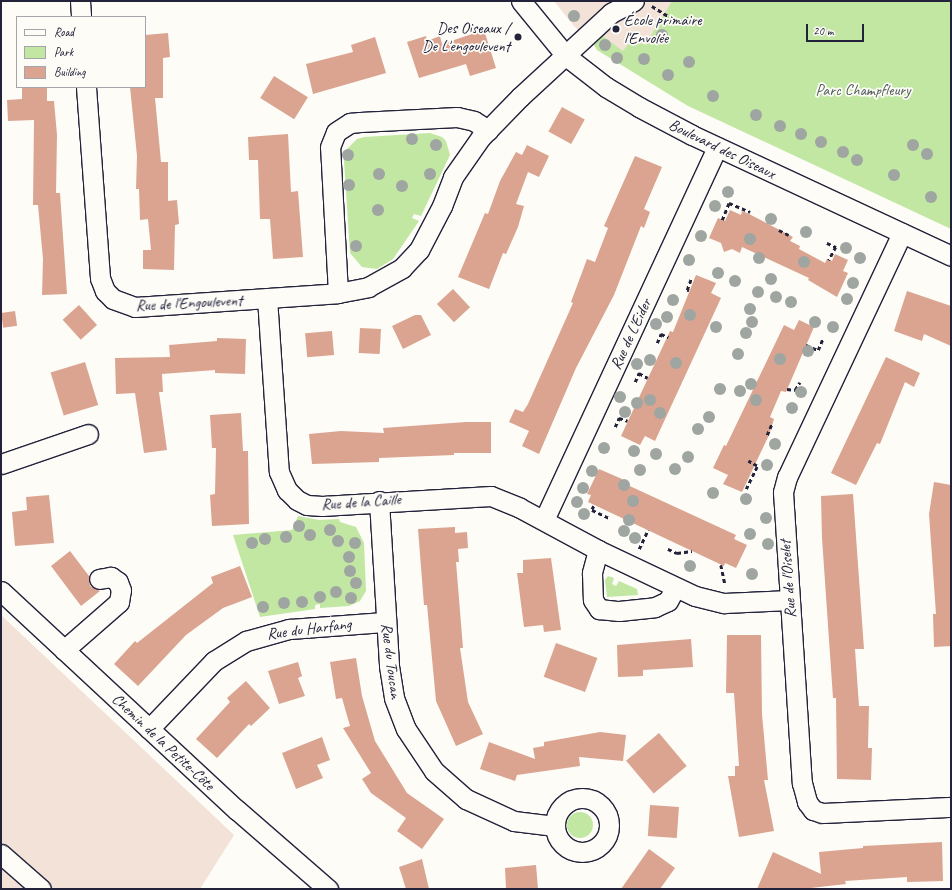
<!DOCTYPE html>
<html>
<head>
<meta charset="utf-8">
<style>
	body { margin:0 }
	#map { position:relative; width:952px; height:890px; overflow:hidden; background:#fdfcf7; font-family:Caveat,sans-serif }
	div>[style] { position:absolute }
	.built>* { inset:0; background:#f2e2d8 }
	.green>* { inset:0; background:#c1e7a2 }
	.round { border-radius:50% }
	.building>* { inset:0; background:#daa490; transform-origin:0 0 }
	.path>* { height:2.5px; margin-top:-1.25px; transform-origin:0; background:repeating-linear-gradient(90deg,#22223b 0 4px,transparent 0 7px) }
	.roads { filter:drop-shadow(1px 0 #22223b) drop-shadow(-1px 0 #22223b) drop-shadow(0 1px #22223b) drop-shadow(0 -1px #22223b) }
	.minor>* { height:19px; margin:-9.5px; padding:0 9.5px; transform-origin:9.5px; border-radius:9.5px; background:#fdfcf7 }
	.minor>.ring { margin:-9.5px; padding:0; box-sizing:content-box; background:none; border:19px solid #fdfcf7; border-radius:50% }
	.trees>* { width:12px; height:12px; margin:-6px; border-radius:50%; background:#9fa5a1 }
	.dots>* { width:11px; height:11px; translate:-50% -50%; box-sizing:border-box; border:2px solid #fdfcf7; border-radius:50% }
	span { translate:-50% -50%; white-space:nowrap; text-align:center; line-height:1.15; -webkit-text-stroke:3.5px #fdfcf7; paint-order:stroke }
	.poi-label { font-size:16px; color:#22223b }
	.left { translate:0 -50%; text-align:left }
	.right { translate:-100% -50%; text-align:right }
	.park-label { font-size:16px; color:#525d5a }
	.street-label { font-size:16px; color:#22223b }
	.frame { position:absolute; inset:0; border:2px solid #22223b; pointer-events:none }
	.legend { position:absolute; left:16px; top:16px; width:130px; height:72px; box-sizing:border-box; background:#fdfcf7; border:1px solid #a5a5ac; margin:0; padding:5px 7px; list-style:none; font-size:12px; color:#22223b }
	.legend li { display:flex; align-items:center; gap:8px; height:20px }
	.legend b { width:20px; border:1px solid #a5a5ac }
	.scale { position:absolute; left:806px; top:24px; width:58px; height:18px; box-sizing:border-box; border:2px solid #22223b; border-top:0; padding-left:5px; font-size:12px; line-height:14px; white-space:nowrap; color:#22223b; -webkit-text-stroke:3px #fdfcf7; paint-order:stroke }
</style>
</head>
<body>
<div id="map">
	<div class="built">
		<div style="clip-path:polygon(554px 1px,672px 1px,645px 46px,624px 52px,603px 36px,599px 38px,594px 45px,573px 25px)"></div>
		<div style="clip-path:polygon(1px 615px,234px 835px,200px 889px,1px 889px)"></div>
	</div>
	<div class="green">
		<div style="clip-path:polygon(672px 1px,951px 1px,951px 229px,688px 106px,597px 50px,594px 45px,599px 38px,603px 36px,623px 51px,632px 39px,645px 45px)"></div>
		<div style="clip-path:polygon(430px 133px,442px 137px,446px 141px,450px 155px,421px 216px,414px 214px,412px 218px,419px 221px,393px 259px,377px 269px,362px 267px,350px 253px,344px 161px,347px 149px,357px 139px,364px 137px)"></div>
		<div style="clip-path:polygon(298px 516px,319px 520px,339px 519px,340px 522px,356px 527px,364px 543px,366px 591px,360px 601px,349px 606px,320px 608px,320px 604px,315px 605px,315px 609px,260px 617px,233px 535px,292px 530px)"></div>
		<div style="clip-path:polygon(608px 576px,614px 578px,612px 584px,616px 586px,619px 581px,637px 589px,638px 595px,607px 597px,605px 580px)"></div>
		<div class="round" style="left:567px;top:812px;width:26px;height:26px"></div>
	</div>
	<div class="building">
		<div style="clip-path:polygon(484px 30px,496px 68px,470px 76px,466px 64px,419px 78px,407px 42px,426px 36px,427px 41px,440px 36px,442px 44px)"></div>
		<div style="clip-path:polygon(168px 33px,170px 57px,163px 58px,163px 98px,155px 98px,161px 162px,168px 162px,168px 201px,177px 200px,179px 224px,175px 225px,174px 270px,143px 269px,143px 250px,151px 250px,148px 219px,140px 220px,139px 189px,136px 189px,137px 156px,130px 87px,145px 87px,145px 35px)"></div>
		<div style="clip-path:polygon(375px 37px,386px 73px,313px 94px,306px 64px,353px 52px,351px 45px)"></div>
		<div style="left:274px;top:76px;width:40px;height:26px;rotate:32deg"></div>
		<div style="clip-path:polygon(22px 87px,47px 87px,47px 101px,54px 101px,57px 135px,56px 193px,60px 193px,67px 294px,42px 295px,43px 259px,38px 205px,33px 205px,34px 120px,8px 121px,7px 100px,22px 99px)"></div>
		<div style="left:562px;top:107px;width:26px;height:28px;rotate:29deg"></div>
		<div style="clip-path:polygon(288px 134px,291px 192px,298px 191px,303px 257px,273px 259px,270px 219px,260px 219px,258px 160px,249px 160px,248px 137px)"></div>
		<div style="clip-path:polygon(527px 145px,549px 156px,539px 177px,528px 172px,516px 204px,524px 206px,518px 227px,506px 254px,503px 253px,489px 289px,458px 277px,485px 213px,488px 214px,500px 181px,516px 152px,522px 155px)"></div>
		<div style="clip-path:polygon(635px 156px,662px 167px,644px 209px,650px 212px,644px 228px,641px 226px,614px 295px,576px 368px,539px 454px,522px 446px,529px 431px,509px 422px,515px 409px,523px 412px,528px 404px,573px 303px,571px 302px,587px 259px,595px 262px,608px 228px,604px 226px)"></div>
		<div style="clip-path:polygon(730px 210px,741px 215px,742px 211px,749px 214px,793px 237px,790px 241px,800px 246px,799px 249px,825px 263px,827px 259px,832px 261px,835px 254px,848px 260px,843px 271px,848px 273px,837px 297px,808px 280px,809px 278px,742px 247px,740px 253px,732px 249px,724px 252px,721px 243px,709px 238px,718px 218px,725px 221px)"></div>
		<div style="clip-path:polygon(696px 275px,716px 283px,711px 293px,721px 298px,655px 441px,645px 436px,640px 445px,621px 436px,670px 331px,673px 332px)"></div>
		<div style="left:453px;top:289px;width:25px;height:22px;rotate:47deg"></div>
		<div style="clip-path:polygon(907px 291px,951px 306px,951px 346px,924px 334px,922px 341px,894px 331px)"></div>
		<div style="left:79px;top:305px;width:27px;height:22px;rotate:48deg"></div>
		<div style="left:15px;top:311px;width:15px;height:14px;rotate:82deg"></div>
		<div style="clip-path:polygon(415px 315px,421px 315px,431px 335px,403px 349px,392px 326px)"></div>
		<div style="clip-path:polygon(799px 320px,814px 327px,786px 392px,781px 391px,770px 417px,774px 419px,769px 435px,742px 492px,723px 484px,728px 475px,713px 468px,724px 445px,726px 446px,784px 325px,794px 330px)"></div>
		<div style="left:360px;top:328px;width:21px;height:25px;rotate:3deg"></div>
		<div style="left:332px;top:331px;width:24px;height:27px;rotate:85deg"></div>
		<div style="clip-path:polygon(217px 338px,246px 339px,245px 374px,215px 373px,215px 370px,162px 374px,163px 392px,159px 392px,167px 450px,144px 453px,135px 393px,116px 394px,115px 358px,170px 357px,169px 345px,217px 341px)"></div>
		<div style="clip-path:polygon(886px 357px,920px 373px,914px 387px,905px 382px,880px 444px,877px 443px,856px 485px,831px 473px)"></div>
		<div style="left:85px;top:362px;width:45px;height:36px;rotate:73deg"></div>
		<div style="clip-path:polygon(241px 413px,243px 451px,248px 451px,249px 524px,212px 526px,210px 495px,215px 494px,216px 448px,212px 448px,210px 415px)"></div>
		<div style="clip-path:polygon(466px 422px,491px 422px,491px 453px,454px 453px,454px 455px,379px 458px,379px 462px,312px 464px,309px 434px,341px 431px,384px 433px,383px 428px)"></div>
		<div style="clip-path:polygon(599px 469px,622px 479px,621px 482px,736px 535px,734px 539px,747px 545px,736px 568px,725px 563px,724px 566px,588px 502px,591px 495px,587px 494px)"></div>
		<div style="clip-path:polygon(934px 482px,951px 485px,951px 646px,934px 647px,933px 614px,936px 614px,929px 514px)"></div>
		<div style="clip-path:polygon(853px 494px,864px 649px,855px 649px,859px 706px,869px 706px,868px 748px,872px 748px,871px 780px,837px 779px,836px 698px,833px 698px,822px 538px,821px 496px)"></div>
		<div style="clip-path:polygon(49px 495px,54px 543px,15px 546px,12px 512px,27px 510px,26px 497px)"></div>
		<div style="clip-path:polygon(455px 527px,455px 533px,467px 532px,468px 548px,458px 549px,459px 562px,456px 562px,463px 648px,460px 648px,468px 702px,483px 734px,456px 746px,436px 701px,427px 605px,424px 605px,418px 529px)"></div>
		<div style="clip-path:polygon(70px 551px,89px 576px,90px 586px,100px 591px,81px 606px,51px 566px)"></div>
		<div style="clip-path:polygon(551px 558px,561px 630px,544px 632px,543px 625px,524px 627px,517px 573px,523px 573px,523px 560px)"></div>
		<div style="clip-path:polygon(240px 566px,252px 597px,223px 608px,186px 635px,138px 686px,114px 664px,135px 641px,137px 643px,213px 583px,211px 577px)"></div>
		<div style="clip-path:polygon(727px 635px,761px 635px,762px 714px,768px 780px,764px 780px,774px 831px,739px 837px,728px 776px,735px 776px,735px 766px,739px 766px,734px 693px,726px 693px)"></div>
		<div style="clip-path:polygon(691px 639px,693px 667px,643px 670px,643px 676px,618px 677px,617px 645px)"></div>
		<div style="left:556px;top:643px;width:44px;height:36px;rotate:20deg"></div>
		<div style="clip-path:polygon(356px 658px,362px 696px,375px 741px,407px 793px,444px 819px,422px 849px,397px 831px,406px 818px,371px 793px,362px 779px,371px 773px,343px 728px,350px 726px,342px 698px,336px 699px,330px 662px)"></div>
		<div style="clip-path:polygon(298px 662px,302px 676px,298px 678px,305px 696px,279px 704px,268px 671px)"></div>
		<div style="clip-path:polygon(246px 681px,270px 708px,251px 726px,249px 724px,217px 758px,196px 739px,230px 702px,227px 698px)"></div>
		<div style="clip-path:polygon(600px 732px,626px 735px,623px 761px,579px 757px,580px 766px,517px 775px,515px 781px,480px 769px,489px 742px,535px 759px,533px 748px,544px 746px,544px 742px)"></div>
		<div style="left:659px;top:733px;width:43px;height:43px;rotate:50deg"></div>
		<div style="clip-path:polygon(322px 737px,330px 760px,317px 765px,323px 778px,296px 789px,282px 753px)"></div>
		<div style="left:650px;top:805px;width:29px;height:31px;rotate:4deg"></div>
		<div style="clip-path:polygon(942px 842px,943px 881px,907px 882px,907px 877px,845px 881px,846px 884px,802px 889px,757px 889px,773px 852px,821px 874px,819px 852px,863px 848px,863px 846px)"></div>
		<div style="clip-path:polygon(649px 849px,675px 868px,660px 889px,621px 889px)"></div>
		<div style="clip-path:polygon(422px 859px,429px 889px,406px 889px,399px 867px)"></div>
		<div style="clip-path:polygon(536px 865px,538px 889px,506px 889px,505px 868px)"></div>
	</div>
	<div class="path">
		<div style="left:652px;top:6px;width:31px;rotate:32deg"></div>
		<div style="left:678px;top:22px;width:11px;rotate:-22deg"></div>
		<div style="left:722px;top:220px;width:18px;rotate:-68deg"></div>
		<div style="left:729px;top:203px;width:23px;rotate:23deg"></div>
		<div style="left:779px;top:230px;width:11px;rotate:27deg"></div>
		<div style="left:827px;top:243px;width:10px;rotate:24deg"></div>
		<div style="left:836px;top:247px;width:15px;rotate:118deg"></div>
		<div style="left:689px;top:291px;width:2px;rotate:-153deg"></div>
		<div style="left:687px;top:290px;width:12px;rotate:-70deg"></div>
		<div style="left:657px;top:343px;width:10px;rotate:-66deg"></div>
		<div style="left:661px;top:334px;width:8px;rotate:23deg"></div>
		<div style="left:806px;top:345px;width:13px;rotate:23deg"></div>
		<div style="left:818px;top:350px;width:13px;rotate:-67deg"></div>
		<div style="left:635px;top:382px;width:10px;rotate:-66deg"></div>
		<div style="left:639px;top:373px;width:10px;rotate:29deg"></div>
		<div style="left:787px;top:389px;width:8px;rotate:7deg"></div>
		<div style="left:795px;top:390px;width:9px;rotate:-58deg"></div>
		<div style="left:615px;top:427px;width:10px;rotate:-66deg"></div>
		<div style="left:619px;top:418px;width:9px;rotate:18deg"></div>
		<div style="left:767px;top:435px;width:13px;rotate:-67deg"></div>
		<div style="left:746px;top:489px;width:25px;rotate:-64deg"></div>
		<div style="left:757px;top:466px;width:10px;rotate:-151deg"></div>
		<div style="left:594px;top:506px;width:4px;rotate:117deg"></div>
		<div style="left:592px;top:510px;width:19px;rotate:25deg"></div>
		<div style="left:639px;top:549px;width:21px;rotate:-65deg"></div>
		<div style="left:668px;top:549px;width:10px;rotate:24deg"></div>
		<div style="left:677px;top:553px;width:15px;rotate:-8deg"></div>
		<div style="left:721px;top:565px;width:19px;rotate:78deg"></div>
	</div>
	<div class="roads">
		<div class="minor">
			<div style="left:80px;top:1px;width:16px;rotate:86deg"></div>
			<div style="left:521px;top:1px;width:71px;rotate:50.7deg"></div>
			<div style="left:566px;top:56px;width:51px;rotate:37.8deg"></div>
			<div style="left:606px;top:87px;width:39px;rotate:31deg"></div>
			<div style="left:639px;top:107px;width:60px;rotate:27.8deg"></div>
			<div style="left:692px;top:135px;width:286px;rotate:25deg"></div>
			<div style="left:86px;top:87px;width:192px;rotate:85.8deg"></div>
			<div style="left:100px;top:278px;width:14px;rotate:69deg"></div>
			<div style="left:105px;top:291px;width:11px;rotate:45deg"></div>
			<div style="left:113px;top:299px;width:23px;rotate:20deg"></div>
			<div style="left:135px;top:307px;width:203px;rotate:-3.9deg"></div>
			<div style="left:338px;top:293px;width:31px;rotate:-11deg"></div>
			<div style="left:368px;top:287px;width:39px;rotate:-29deg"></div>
			<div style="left:402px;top:268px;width:25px;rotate:-47deg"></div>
			<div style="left:419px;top:250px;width:50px;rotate:-62.4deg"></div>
			<div style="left:442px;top:206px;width:31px;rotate:-69deg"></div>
			<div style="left:453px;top:177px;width:49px;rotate:-55deg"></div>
			<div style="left:481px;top:137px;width:56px;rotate:-45.7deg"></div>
			<div style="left:520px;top:97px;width:124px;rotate:-42.7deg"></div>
			<div style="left:611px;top:13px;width:26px;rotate:-28deg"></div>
			<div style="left:902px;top:233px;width:270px;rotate:115.2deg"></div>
			<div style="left:787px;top:477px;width:16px;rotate:105deg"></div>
			<div style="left:783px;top:492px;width:292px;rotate:86.3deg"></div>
			<div style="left:802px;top:783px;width:20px;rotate:75deg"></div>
			<div style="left:807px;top:802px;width:10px;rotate:53deg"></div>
			<div style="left:813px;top:810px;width:9px;rotate:18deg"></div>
			<div style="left:822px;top:813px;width:129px;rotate:-2.7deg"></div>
			<div style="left:338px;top:293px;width:146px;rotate:-93.1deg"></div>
			<div style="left:330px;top:147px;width:16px;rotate:-68deg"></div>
			<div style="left:336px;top:132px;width:17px;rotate:-33deg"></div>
			<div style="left:350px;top:123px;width:10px;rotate:-6deg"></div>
			<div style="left:360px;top:122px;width:97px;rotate:-3deg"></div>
			<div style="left:457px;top:117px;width:17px;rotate:13deg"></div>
			<div style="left:474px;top:121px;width:17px;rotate:33deg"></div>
			<div style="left:267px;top:298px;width:174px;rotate:86.1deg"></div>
			<div style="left:279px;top:472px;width:20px;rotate:66deg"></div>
			<div style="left:287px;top:490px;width:14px;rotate:45deg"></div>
			<div style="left:297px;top:500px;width:11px;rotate:27deg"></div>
			<div style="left:307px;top:505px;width:15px;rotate:4deg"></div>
			<div style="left:322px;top:506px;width:169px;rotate:-3.4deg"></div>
			<div style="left:491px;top:496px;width:31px;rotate:22deg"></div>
			<div style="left:520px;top:508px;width:89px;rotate:28.3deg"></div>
			<div style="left:598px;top:550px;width:107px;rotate:25.4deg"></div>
			<div style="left:695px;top:596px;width:30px;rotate:14deg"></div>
			<div style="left:724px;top:603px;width:66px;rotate:-2.6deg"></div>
			<div style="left:1px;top:464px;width:92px;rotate:-19deg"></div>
			<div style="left:379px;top:501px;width:165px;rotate:86.5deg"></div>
			<div style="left:389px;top:666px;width:32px;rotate:81deg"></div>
			<div style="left:394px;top:698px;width:33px;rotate:69deg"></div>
			<div style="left:406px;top:729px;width:50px;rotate:56.3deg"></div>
			<div style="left:434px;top:771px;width:43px;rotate:41.2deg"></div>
			<div style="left:466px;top:799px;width:53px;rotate:24.6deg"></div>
			<div style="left:514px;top:821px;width:41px;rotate:7deg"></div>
			<div style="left:544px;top:520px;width:411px;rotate:-65.1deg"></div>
			<div style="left:598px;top:550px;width:24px;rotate:105deg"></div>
			<div style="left:592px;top:573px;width:27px;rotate:88deg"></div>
			<div style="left:593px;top:600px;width:11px;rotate:56deg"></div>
			<div style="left:599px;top:609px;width:20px;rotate:6deg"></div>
			<div style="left:619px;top:611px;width:36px;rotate:-6deg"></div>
			<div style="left:655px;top:607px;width:14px;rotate:-25deg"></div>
			<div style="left:668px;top:601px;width:15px;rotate:-62deg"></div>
			<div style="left:1px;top:591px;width:322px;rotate:42.9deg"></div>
			<div style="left:237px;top:810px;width:121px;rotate:41deg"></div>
			<div style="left:64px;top:650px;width:73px;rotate:-41.1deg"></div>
			<div style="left:119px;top:602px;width:12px;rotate:-81deg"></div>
			<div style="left:121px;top:590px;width:9px;rotate:-111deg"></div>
			<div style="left:118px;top:582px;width:9px;rotate:-144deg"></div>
			<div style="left:111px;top:577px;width:12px;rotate:171deg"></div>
			<div style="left:149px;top:729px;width:94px;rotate:-46.3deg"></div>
			<div style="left:214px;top:661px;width:38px;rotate:-32deg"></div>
			<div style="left:246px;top:641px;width:45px;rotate:-15.6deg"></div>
			<div style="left:289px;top:629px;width:96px;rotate:-4.2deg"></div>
			<div class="ring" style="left:555px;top:798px;width:35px;height:35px"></div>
			<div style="left:1px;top:854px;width:53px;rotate:41.2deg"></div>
		</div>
	</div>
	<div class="trees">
		<div style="left:574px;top:16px"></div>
		<div style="left:662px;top:35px"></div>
		<div style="left:605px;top:45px"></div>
		<div style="left:617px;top:58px"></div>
		<div style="left:644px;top:59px"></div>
		<div style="left:689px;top:62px"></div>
		<div style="left:668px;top:75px"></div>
		<div style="left:713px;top:96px"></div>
		<div style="left:756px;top:115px"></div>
		<div style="left:780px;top:126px"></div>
		<div style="left:801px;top:134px"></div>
		<div style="left:412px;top:139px"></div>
		<div style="left:821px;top:142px"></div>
		<div style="left:436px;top:145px"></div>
		<div style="left:913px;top:145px"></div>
		<div style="left:843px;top:152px"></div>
		<div style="left:927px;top:154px"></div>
		<div style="left:348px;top:155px"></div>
		<div style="left:857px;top:160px"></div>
		<div style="left:379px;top:174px"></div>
		<div style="left:430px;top:174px"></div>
		<div style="left:894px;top:175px"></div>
		<div style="left:349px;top:185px"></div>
		<div style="left:402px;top:186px"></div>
		<div style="left:728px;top:192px"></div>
		<div style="left:931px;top:197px"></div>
		<div style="left:715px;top:206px"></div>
		<div style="left:378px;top:210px"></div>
		<div style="left:771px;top:219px"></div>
		<div style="left:806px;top:232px"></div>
		<div style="left:701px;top:236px"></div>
		<div style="left:750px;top:239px"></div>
		<div style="left:356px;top:246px"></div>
		<div style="left:846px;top:248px"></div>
		<div style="left:759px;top:258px"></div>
		<div style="left:860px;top:258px"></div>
		<div style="left:689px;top:260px"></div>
		<div style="left:804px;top:262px"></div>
		<div style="left:718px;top:273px"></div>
		<div style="left:771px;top:279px"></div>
		<div style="left:735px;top:281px"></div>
		<div style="left:853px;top:283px"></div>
		<div style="left:758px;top:292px"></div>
		<div style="left:776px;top:297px"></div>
		<div style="left:847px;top:299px"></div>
		<div style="left:673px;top:300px"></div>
		<div style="left:791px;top:302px"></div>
		<div style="left:750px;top:309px"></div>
		<div style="left:690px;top:315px"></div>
		<div style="left:667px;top:317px"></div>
		<div style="left:752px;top:322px"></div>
		<div style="left:815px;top:322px"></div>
		<div style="left:656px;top:324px"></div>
		<div style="left:716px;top:327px"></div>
		<div style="left:833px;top:327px"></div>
		<div style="left:746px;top:333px"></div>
		<div style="left:808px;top:351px"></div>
		<div style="left:738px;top:354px"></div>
		<div style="left:780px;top:359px"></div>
		<div style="left:650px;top:360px"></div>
		<div style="left:676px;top:363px"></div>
		<div style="left:637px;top:364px"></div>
		<div style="left:751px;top:384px"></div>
		<div style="left:720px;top:389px"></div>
		<div style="left:740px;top:391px"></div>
		<div style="left:801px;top:392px"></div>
		<div style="left:620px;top:397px"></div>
		<div style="left:650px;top:400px"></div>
		<div style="left:756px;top:400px"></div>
		<div style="left:637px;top:403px"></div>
		<div style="left:792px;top:408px"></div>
		<div style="left:625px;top:412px"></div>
		<div style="left:660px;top:413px"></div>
		<div style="left:709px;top:417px"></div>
		<div style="left:698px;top:429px"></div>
		<div style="left:775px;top:444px"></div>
		<div style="left:604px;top:448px"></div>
		<div style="left:634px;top:451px"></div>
		<div style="left:656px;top:454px"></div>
		<div style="left:688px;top:457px"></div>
		<div style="left:767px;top:465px"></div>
		<div style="left:675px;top:469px"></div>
		<div style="left:640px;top:470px"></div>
		<div style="left:592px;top:471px"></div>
		<div style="left:624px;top:485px"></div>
		<div style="left:583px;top:488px"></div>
		<div style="left:713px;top:493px"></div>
		<div style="left:746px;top:499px"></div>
		<div style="left:633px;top:501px"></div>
		<div style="left:577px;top:502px"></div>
		<div style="left:584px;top:514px"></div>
		<div style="left:766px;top:518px"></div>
		<div style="left:629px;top:520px"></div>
		<div style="left:299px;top:526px"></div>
		<div style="left:330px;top:530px"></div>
		<div style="left:624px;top:531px"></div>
		<div style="left:750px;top:534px"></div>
		<div style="left:310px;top:535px"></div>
		<div style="left:286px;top:537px"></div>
		<div style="left:635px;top:538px"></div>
		<div style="left:265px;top:539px"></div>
		<div style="left:338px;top:541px"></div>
		<div style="left:252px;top:543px"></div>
		<div style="left:355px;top:543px"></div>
		<div style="left:768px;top:544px"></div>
		<div style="left:349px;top:557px"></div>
		<div style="left:690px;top:566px"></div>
		<div style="left:350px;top:571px"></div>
		<div style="left:752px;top:574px"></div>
		<div style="left:356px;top:583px"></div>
		<div style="left:336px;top:592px"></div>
		<div style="left:320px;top:597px"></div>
		<div style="left:351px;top:598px"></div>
		<div style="left:302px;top:602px"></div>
		<div style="left:284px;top:603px"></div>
		<div style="left:263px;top:607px"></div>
	</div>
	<div class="dots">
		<div style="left:616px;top:29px;background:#22223b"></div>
		<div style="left:518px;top:37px;background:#22223b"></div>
	</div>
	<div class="poi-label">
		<span class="left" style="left:624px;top:29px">École primaire<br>l'Envolée</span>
		<span class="right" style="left:510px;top:37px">Des Oiseaux /<br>De L'engoulevent</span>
	</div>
	<div class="park-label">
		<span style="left:863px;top:90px">Parc Champfleury</span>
	</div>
	<div class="street-label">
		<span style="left:722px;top:149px;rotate:26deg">Boulevard des Oiseaux</span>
		<span style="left:189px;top:303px;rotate:-3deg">Rue de l'Engoulevent</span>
		<span style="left:631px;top:334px;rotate:-65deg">Rue de L'Eider</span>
		<span style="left:361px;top:502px;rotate:-4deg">Rue de la Caille</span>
		<span style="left:788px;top:579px;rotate:-94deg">Rue de l'Oiselet</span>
		<span style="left:309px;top:629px;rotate:-7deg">Rue du Harfang</span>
		<span style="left:391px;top:661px;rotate:83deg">Rue du Toucan</span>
		<span style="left:163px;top:742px;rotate:43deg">Chemin de la Petite-Côte</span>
	</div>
	<div class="frame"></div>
	<ul class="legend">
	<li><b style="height:5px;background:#fdfcf7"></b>Road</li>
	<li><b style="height:11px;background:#c1e7a2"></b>Park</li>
	<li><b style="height:11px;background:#daa490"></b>Building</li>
	</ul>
	<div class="scale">20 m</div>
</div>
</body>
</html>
